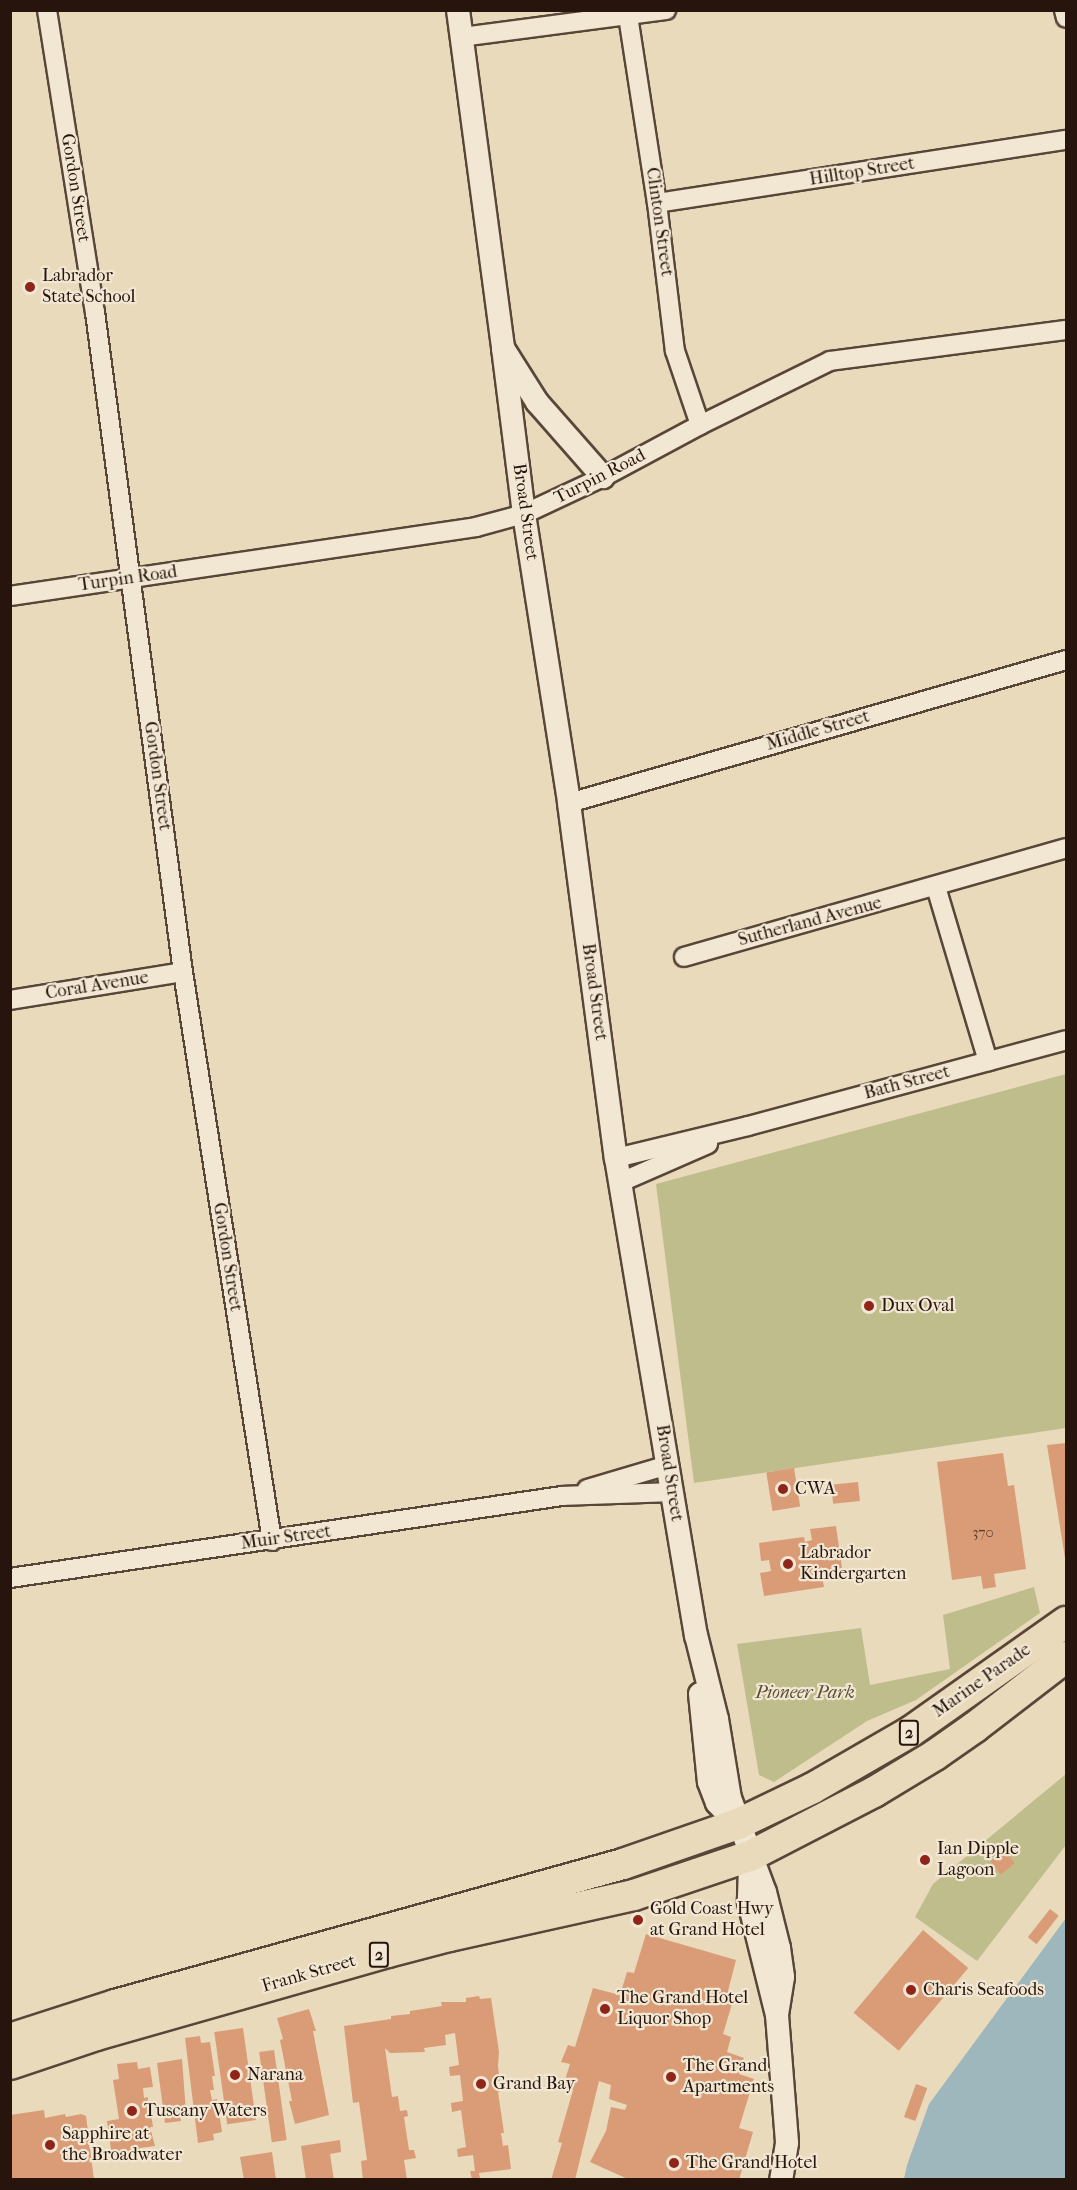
<!DOCTYPE html>
<html>
<head>
<meta charset="utf-8">
<style>
	body { margin:0 }
	#map { position:relative; width:1077px; height:2190px; overflow:hidden; background:#e9dabc; font-family:"IM FELL French Canon",serif }
	div>[style] { position:absolute }
	.green>* { inset:0; background:#bfbd8b }
	.water>* { inset:0; background:#9eb7bd }
	.building>* { inset:0; background:#d99c77; transform-origin:0 0 }
	.roads { filter:drop-shadow(2px 0 #584638) drop-shadow(-2px 0 #584638) drop-shadow(0 2px #584638) drop-shadow(0 -2px #584638) }
	.minor>* { height:18px; margin:-9px; padding:0 9px; transform-origin:9px; border-radius:9px; background:#f1e7d3 }
	.tertiary>* { height:22px; margin:-11px; padding:0 11px; transform-origin:11px; border-radius:11px; background:#f1e7d3 }
	.trunk>* { height:30px; margin:-15px; padding:0 15px; transform-origin:15px; border-radius:15px; background:#e9dabc }
	.dots>* { width:16px; height:16px; translate:-50% -50%; box-sizing:border-box; border:3px solid #f1e7d3; border-radius:50% }
	span { translate:-50% -50%; white-space:nowrap; text-align:center; line-height:1.15; -webkit-text-stroke:4.5px #f1e7d3; paint-order:stroke }
	.number-label { font-size:15px; color:#543627 }
	.number-label span { -webkit-text-stroke-width:0 }
	.shield-label span { padding:2px 4px; background:#f1e7d3; border:2px solid; border-radius:4px; -webkit-text-stroke-width:0 }
	.shield-label { font-size:16px; color:#27140c; font-weight:700 }
	.street-label { font-size:18px; color:#27140c }
	.poi-label { font-size:18px; color:#27140c }
	.left { translate:0 -50%; text-align:left }
	.park-label { font-size:18px; color:#5c4f38; font-style:italic }
	.frame { position:absolute; inset:0; border:12px solid #27140c; pointer-events:none }
</style>
</head>
<body>
<div id="map">
	<div class="green">
		<div style="clip-path:polygon(1066px 1074px,1066px 1428px,694px 1483px,656px 1184px)"></div>
		<div style="clip-path:polygon(1034px 1587px,1040px 1613px,916px 1700px,867px 1721px,774px 1782px,759px 1775px,737px 1644px,861px 1628px,870px 1685px,950px 1669px,943px 1615px)"></div>
		<div style="clip-path:polygon(1066px 1774px,1066px 1845px,977px 1961px,915px 1917px,933px 1884px)"></div>
	</div>
	<div class="water">
		<div style="clip-path:polygon(1066px 1918px,1066px 2179px,904px 2179px,907px 2165px,929px 2104px)"></div>
	</div>
	<div class="building">
		<div style="clip-path:polygon(1066px 1443px,1066px 1558px,1065px 1558px,1047px 1445px)"></div>
		<div style="clip-path:polygon(1003px 1453px,1008px 1486px,1014px 1485px,1026px 1569px,994px 1574px,996px 1587px,983px 1589px,981px 1576px,952px 1580px,937px 1462px)"></div>
		<div style="left:794px;top:1468px;width:39px;height:28px;rotate:81deg"></div>
		<div style="left:858px;top:1482px;width:19px;height:27px;rotate:84deg"></div>
		<div style="clip-path:polygon(836px 1526px,842px 1568px,821px 1571px,824px 1587px,764px 1596px,760px 1573px,771px 1571px,769px 1560px,761px 1561px,759px 1543px,804px 1537px,805px 1542px,812px 1540px,810px 1529px)"></div>
		<div style="left:1004px;top:1850px;width:17px;height:18px;rotate:50deg"></div>
		<div style="left:1050px;top:1909px;width:11px;height:36px;rotate:38deg"></div>
		<div style="left:923px;top:1930px;width:59px;height:108px;rotate:40deg"></div>
		<div style="clip-path:polygon(646px 1934px,736px 1960px,728px 1991px,735px 1994px,723px 2034px,731px 2037px,727px 2052px,744px 2058px,739px 2074px,754px 2079px,739px 2128px,753px 2132px,739px 2180px,630px 2180px,590px 2162px,606px 2131px,611px 2107px,625px 2110px,627px 2105px,609px 2099px,611px 2085px,599px 2081px,575px 2180px,551px 2180px,562px 2143px,558px 2142px,573px 2090px,563px 2086px,570px 2064px,561px 2062px,568px 2045px,575px 2047px,593px 1988px,620px 1995px,627px 1972px,634px 1973px)"></div>
		<div style="clip-path:polygon(479px 1996px,480px 1999px,491px 1998px,499px 2052px,498px 2066px,501px 2091px,498px 2092px,504px 2133px,501px 2133px,503px 2146px,508px 2145px,511px 2169px,479px 2173px,480px 2178px,472px 2180px,470px 2171px,475px 2171px,473px 2155px,458px 2157px,457px 2149px,466px 2147px,461px 2110px,452px 2112px,451px 2103px,463px 2101px,460px 2075px,450px 2076px,449px 2067px,459px 2065px,455px 2033px,445px 2035px,446px 2045px,424px 2048px,425px 2052px,390px 2053px,385px 2048px,392px 2097px,398px 2096px,400px 2111px,407px 2110px,408px 2116px,404px 2117px,409px 2150px,414px 2150px,416px 2158px,404px 2160px,407px 2180px,363px 2180px,361px 2161px,367px 2160px,359px 2102px,353px 2103px,344px 2026px,391px 2019px,391px 2016px,410px 2014px,410px 2011px,442px 2006px,441px 2002px,466px 2002px,466px 1998px)"></div>
		<div style="clip-path:polygon(309px 2009px,316px 2031px,313px 2031px,329px 2115px,295px 2124px,289px 2101px,292px 2101px,280px 2040px,283px 2039px,277px 2018px)"></div>
		<div style="left:243px;top:2028px;width:93px;height:29px;rotate:82deg"></div>
		<div style="clip-path:polygon(200px 2036px,201px 2043px,210px 2042px,215px 2076px,212px 2076px,214px 2090px,210px 2090px,212px 2100px,217px 2099px,222px 2132px,213px 2134px,214px 2140px,198px 2143px,185px 2038px)"></div>
		<div style="left:274px;top:2050px;width:91px;height:15px;rotate:82deg"></div>
		<div style="clip-path:polygon(182px 2059px,186px 2112px,179px 2113px,181px 2121px,165px 2123px,157px 2063px)"></div>
		<div style="clip-path:polygon(137px 2062px,138px 2069px,150px 2067px,153px 2087px,143px 2088px,144px 2098px,148px 2097px,147px 2115px,151px 2114px,153px 2127px,150px 2127px,155px 2146px,140px 2148px,141px 2156px,121px 2159px,120px 2156px,112px 2157px,107px 2121px,119px 2119px,113px 2080px,119px 2079px,117px 2064px)"></div>
		<div style="left:916px;top:2084px;width:12px;height:35px;rotate:20deg"></div>
		<div style="clip-path:polygon(44px 2110px,45px 2118px,65px 2114px,66px 2117px,81px 2114px,86px 2116px,94px 2180px,10px 2180px,10px 2115px)"></div>
		<div style="clip-path:polygon(340px 2140px,341px 2152px,330px 2154px,334px 2180px,306px 2180px,301px 2146px)"></div>
		<div style="clip-path:polygon(272px 2152px,276px 2180px,244px 2180px,240px 2157px)"></div>
	</div>
	<div class="roads">
		<div class="minor">
			<div style="left:47px;top:10px;width:306px;rotate:81deg"></div>
			<div style="left:95px;top:312px;width:666px;rotate:82.41deg"></div>
			<div style="left:183px;top:972px;width:576px;rotate:81.11deg"></div>
			<div style="left:1064px;top:10px;width:8px;rotate:76deg"></div>
			<div style="left:628px;top:16px;width:189px;rotate:81.2deg"></div>
			<div style="left:657px;top:203px;width:149px;rotate:83.1deg"></div>
			<div style="left:675px;top:351px;width:78px;rotate:71.3deg"></div>
			<div style="left:462px;top:37px;width:206px;rotate:-7.5deg"></div>
			<div style="left:657px;top:203px;width:414px;rotate:-8.8deg"></div>
			<div style="left:10px;top:596px;width:471px;rotate:-8.4deg"></div>
			<div style="left:476px;top:527px;width:50px;rotate:-15.2deg"></div>
			<div style="left:524px;top:514px;width:87px;rotate:-25.1deg"></div>
			<div style="left:603px;top:477px;width:110px;rotate:-28.2deg"></div>
			<div style="left:700px;top:425px;width:145px;rotate:-26.2deg"></div>
			<div style="left:830px;top:361px;width:238px;rotate:-7.5deg"></div>
			<div style="left:569px;top:803px;width:517px;rotate:-16.05deg"></div>
			<div style="left:936px;top:887px;width:182px;rotate:73.4deg"></div>
			<div style="left:684px;top:957px;width:397px;rotate:-15.9deg"></div>
			<div style="left:10px;top:1000px;width:175px;rotate:-9.2deg"></div>
			<div style="left:616px;top:1158px;width:136px;rotate:-13.6deg"></div>
			<div style="left:748px;top:1126px;width:329px;rotate:-15.1deg"></div>
			<div style="left:621px;top:1182px;width:95px;rotate:-23.6deg"></div>
			<div style="left:587px;top:1489px;width:84px;rotate:-16.5deg"></div>
			<div style="left:10px;top:1578px;width:558px;rotate:-8.45deg"></div>
			<div style="left:562px;top:1496px;width:110px;rotate:-2.1deg"></div>
		</div>
		<div class="tertiary">
			<div style="left:458px;top:10px;width:341px;rotate:82.4deg"></div>
			<div style="left:503px;top:348px;width:64px;rotate:57.8deg"></div>
			<div style="left:537px;top:402px;width:100px;rotate:48.7deg"></div>
			<div style="left:503px;top:348px;width:167px;rotate:82.8deg"></div>
			<div style="left:524px;top:514px;width:292px;rotate:81.1deg"></div>
			<div style="left:569px;top:803px;width:358px;rotate:82.5deg"></div>
			<div style="left:616px;top:1158px;width:484px;rotate:80.5deg"></div>
			<div style="left:696px;top:1635px;width:87px;rotate:76deg"></div>
			<div style="left:717px;top:1719px;width:80px;rotate:80.7deg"></div>
			<div style="left:730px;top:1798px;width:100px;rotate:69.6deg"></div>
			<div style="left:765px;top:1892px;width:58px;rotate:76deg"></div>
			<div style="left:779px;top:1948px;width:29px;rotate:82deg"></div>
			<div style="left:783px;top:1977px;width:38px;rotate:99deg"></div>
			<div style="left:700px;top:1694px;width:88px;rotate:84.2deg"></div>
			<div style="left:709px;top:1782px;width:22px;rotate:69deg"></div>
			<div style="left:717px;top:1803px;width:20px;rotate:45deg"></div>
			<div style="left:750px;top:1867px;width:35px;rotate:92deg"></div>
			<div style="left:749px;top:1902px;width:116px;rotate:76.1deg"></div>
			<div style="left:777px;top:2015px;width:128px;rotate:85.5deg"></div>
			<div style="left:787px;top:2143px;width:37px;rotate:99deg"></div>
		</div>
		<div class="trunk">
			<div style="left:10px;top:2039px;width:110px;rotate:-17.9deg"></div>
			<div style="left:115px;top:2005px;width:527px;rotate:-15.51deg"></div>
			<div style="left:623px;top:1864px;width:122px;rotate:-19.2deg"></div>
			<div style="left:738px;top:1824px;width:83px;rotate:-25.6deg"></div>
			<div style="left:813px;top:1788px;width:112px;rotate:-30deg"></div>
			<div style="left:910px;top:1732px;width:191px;rotate:-35.2deg"></div>
			<div style="left:10px;top:2064px;width:91px;rotate:-18.6deg"></div>
			<div style="left:96px;top:2035px;width:304px;rotate:-15.9deg"></div>
			<div style="left:388px;top:1952px;width:63px;rotate:-14.7deg"></div>
			<div style="left:449px;top:1936px;width:189px;rotate:-12.5deg"></div>
			<div style="left:634px;top:1895px;width:122px;rotate:-18.6deg"></div>
			<div style="left:750px;top:1856px;width:140px;rotate:-27.3deg"></div>
			<div style="left:874px;top:1792px;width:71px;rotate:-31.2deg"></div>
			<div style="left:935px;top:1755px;width:49px;rotate:-35deg"></div>
			<div style="left:975px;top:1727px;width:115px;rotate:-37.6deg"></div>
		</div>
	</div>
	<div class="dots">
		<div style="left:30px;top:287px;background:#8f2418"></div>
		<div style="left:869px;top:1306px;background:#8f2418"></div>
		<div style="left:783px;top:1489px;background:#8f2418"></div>
		<div style="left:788px;top:1564px;background:#8f2418"></div>
		<div style="left:925px;top:1860px;background:#8f2418"></div>
		<div style="left:638px;top:1920px;background:#8f2418"></div>
		<div style="left:911px;top:1990px;background:#8f2418"></div>
		<div style="left:605px;top:2009px;background:#8f2418"></div>
		<div style="left:235px;top:2075px;background:#8f2418"></div>
		<div style="left:671px;top:2077px;background:#8f2418"></div>
		<div style="left:481px;top:2084px;background:#8f2418"></div>
		<div style="left:132px;top:2111px;background:#8f2418"></div>
		<div style="left:50px;top:2145px;background:#8f2418"></div>
		<div style="left:674px;top:2163px;background:#8f2418"></div>
	</div>
	<div class="number-label">
		<span style="left:983px;top:1533px">370</span>
	</div>
	<div class="shield-label">
		<span style="left:909px;top:1733px">2</span>
		<span style="left:379px;top:1955px">2</span>
	</div>
	<div class="street-label">
		<span style="left:862px;top:172px;rotate:-9deg">Hilltop Street</span>
		<span style="left:75px;top:188px;rotate:81deg">Gordon Street</span>
		<span style="left:659px;top:222px;rotate:82deg">Clinton Street</span>
		<span style="left:600px;top:477px;rotate:-27deg">Turpin Road</span>
		<span style="left:525px;top:512px;rotate:82deg">Broad Street</span>
		<span style="left:128px;top:579px;rotate:-8deg">Turpin Road</span>
		<span style="left:818px;top:731px;rotate:-16deg">Middle Street</span>
		<span style="left:157px;top:776px;rotate:82deg">Gordon Street</span>
		<span style="left:810px;top:922px;rotate:-15deg">Sutherland Avenue</span>
		<span style="left:97px;top:986px;rotate:-9deg">Coral Avenue</span>
		<span style="left:594px;top:992px;rotate:82deg">Broad Street</span>
		<span style="left:907px;top:1083px;rotate:-15deg">Bath Street</span>
		<span style="left:227px;top:1257px;rotate:81deg">Gordon Street</span>
		<span style="left:669px;top:1473px;rotate:81deg">Broad Street</span>
		<span style="left:286px;top:1538px;rotate:-8deg">Muir Street</span>
		<span style="left:982px;top:1681px;rotate:-35deg">Marine Parade</span>
		<span style="left:309px;top:1974px;rotate:-16deg">Frank Street</span>
	</div>
	<div class="poi-label">
		<span class="left" style="left:42px;top:287px">Labrador<br>State School</span>
		<span class="left" style="left:881px;top:1306px">Dux Oval</span>
		<span class="left" style="left:795px;top:1489px">CWA</span>
		<span class="left" style="left:800px;top:1564px">Labrador<br>Kindergarten</span>
		<span class="left" style="left:937px;top:1860px">Ian Dipple<br>Lagoon</span>
		<span class="left" style="left:650px;top:1920px">Gold Coast Hwy<br>at Grand Hotel</span>
		<span class="left" style="left:923px;top:1990px">Charis Seafoods</span>
		<span class="left" style="left:617px;top:2009px">The Grand Hotel<br>Liquor Shop</span>
		<span class="left" style="left:683px;top:2077px">The Grand<br>Apartments</span>
		<span class="left" style="left:247px;top:2075px">Narana</span>
		<span class="left" style="left:493px;top:2084px">Grand Bay</span>
		<span class="left" style="left:144px;top:2111px">Tuscany Waters</span>
		<span class="left" style="left:62px;top:2145px">Sapphire at<br>the Broadwater</span>
		<span class="left" style="left:686px;top:2163px">The Grand Hotel</span>
	</div>
	<div class="park-label">
		<span style="left:805px;top:1693px">Pioneer Park</span>
	</div>
	<div class="frame"></div>
</div>
</body>
</html>
